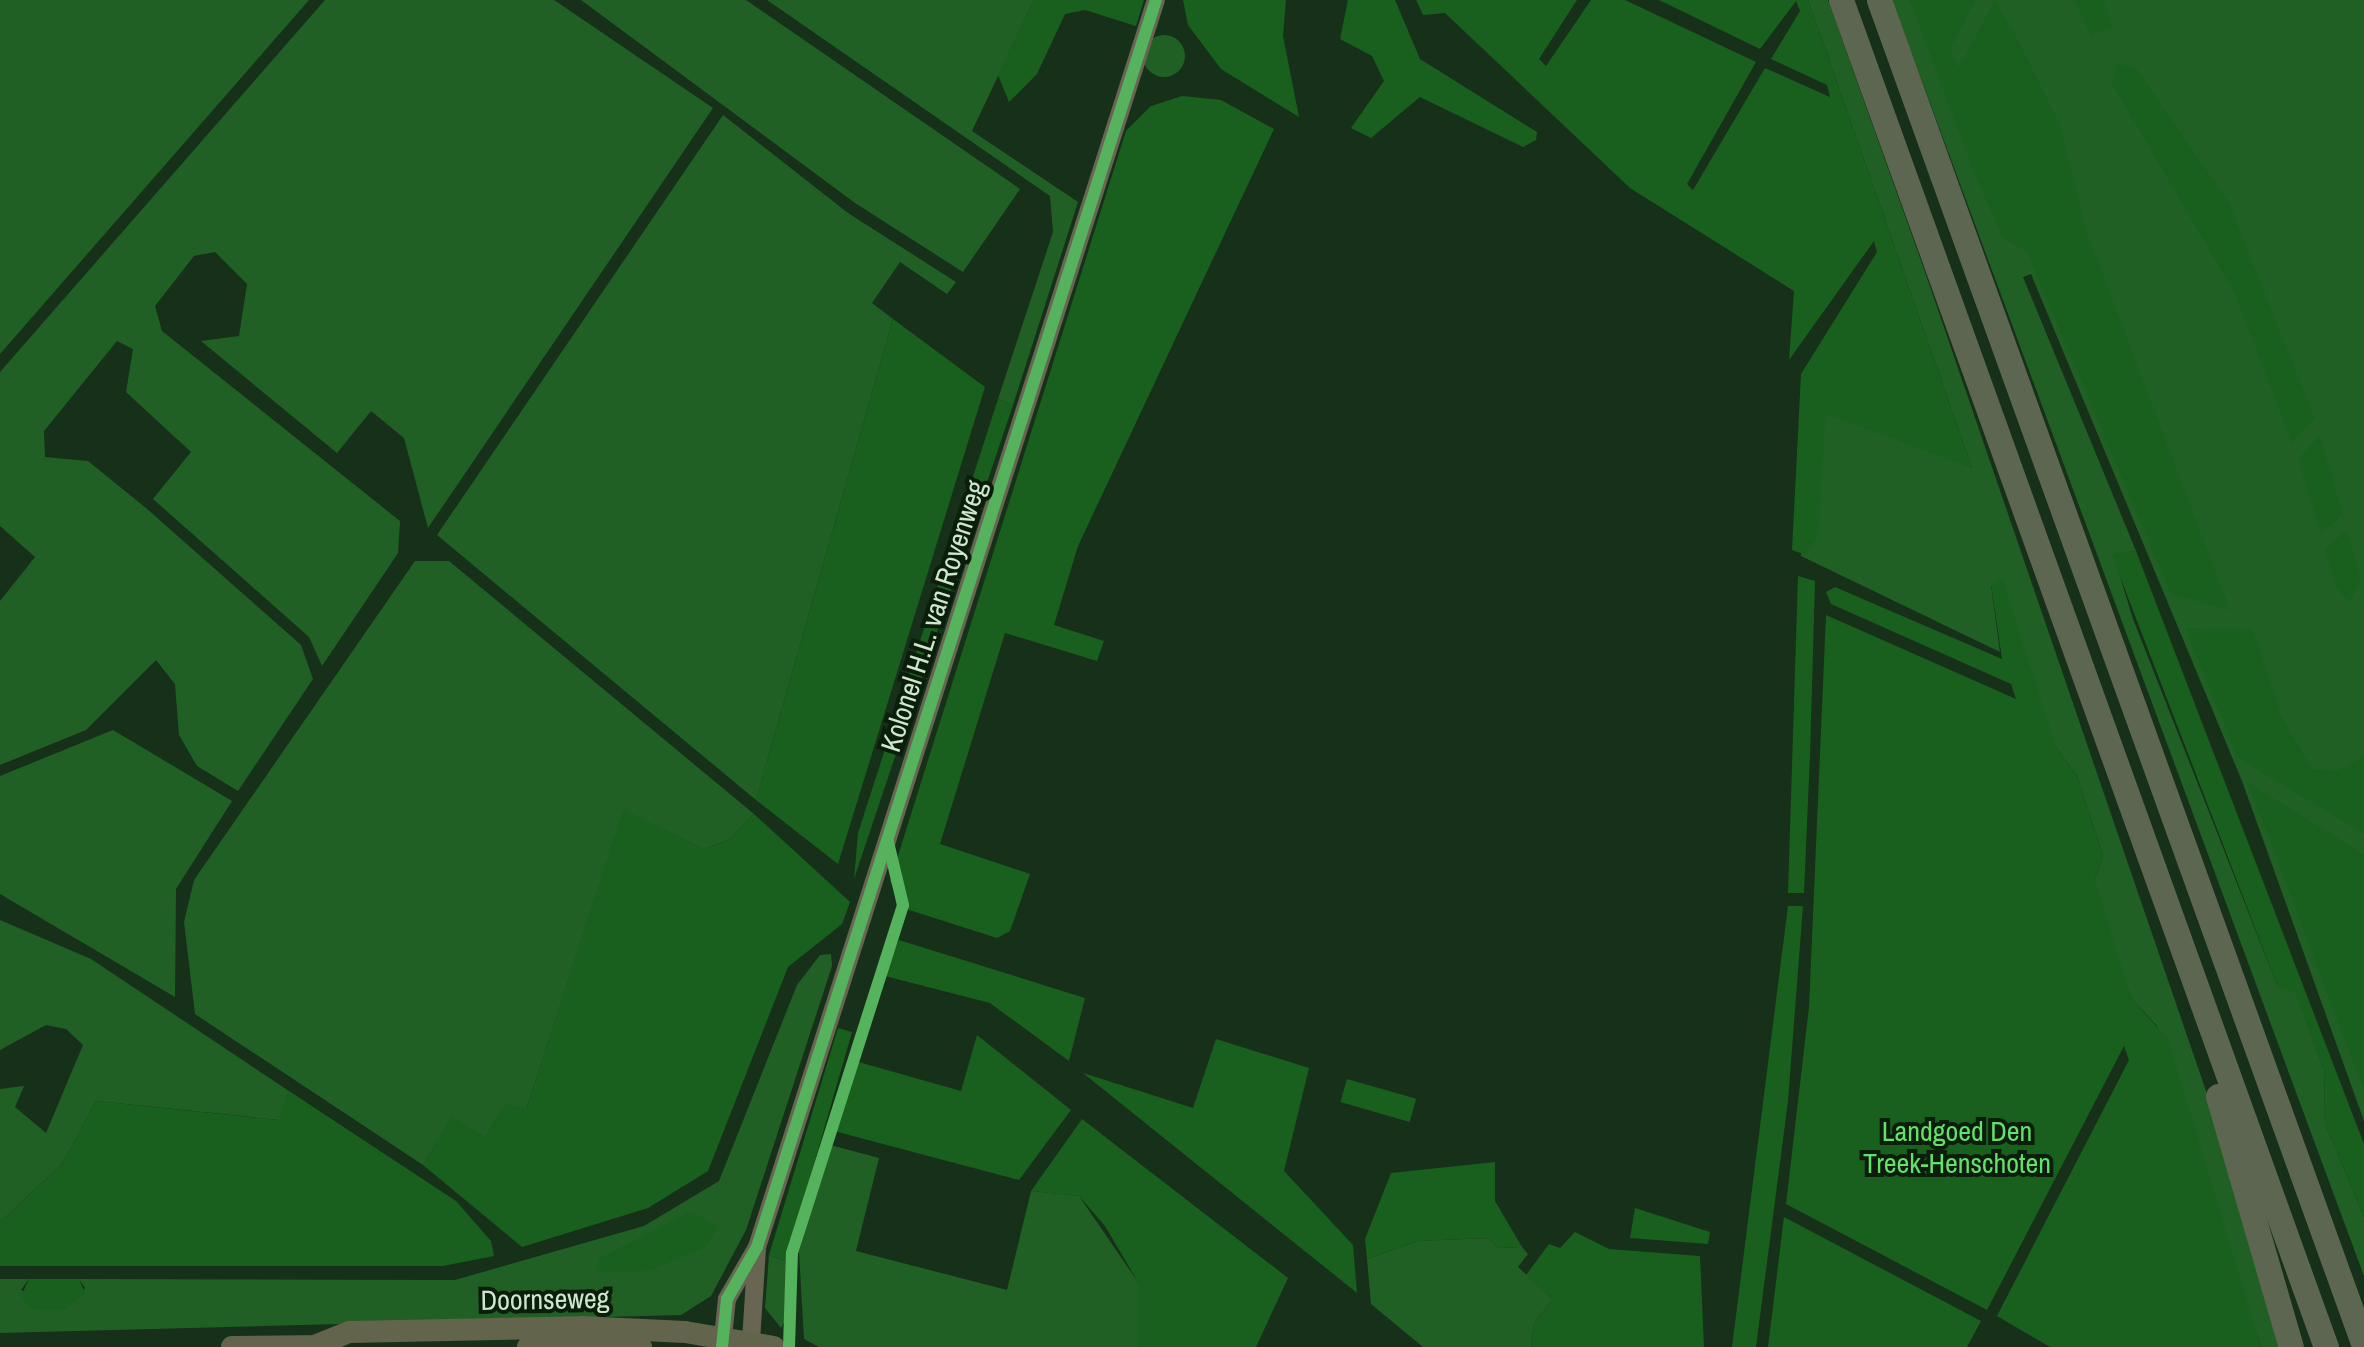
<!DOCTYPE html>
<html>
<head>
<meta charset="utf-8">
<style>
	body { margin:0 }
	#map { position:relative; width:2364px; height:1347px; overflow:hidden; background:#163019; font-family:"Archivo Narrow",sans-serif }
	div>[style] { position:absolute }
	.green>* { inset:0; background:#216025 }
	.round { border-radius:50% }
	.forest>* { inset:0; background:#19601f; transform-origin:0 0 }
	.tertiary>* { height:18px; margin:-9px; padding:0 9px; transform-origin:9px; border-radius:9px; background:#686653 }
	.primary>* { height:22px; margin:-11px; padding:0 11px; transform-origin:11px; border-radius:11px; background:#62644c }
	.motorway>* { height:25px; margin:-12.5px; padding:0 12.5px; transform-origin:12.5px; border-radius:12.5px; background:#5d6650 }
	.cycleway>* { height:12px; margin:-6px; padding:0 6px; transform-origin:6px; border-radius:6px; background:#56b35d }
	span { translate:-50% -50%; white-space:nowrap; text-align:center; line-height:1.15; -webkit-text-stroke:8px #0b1e0b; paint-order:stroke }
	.street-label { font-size:28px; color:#cee7cd }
	.park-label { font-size:28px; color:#66e06c }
</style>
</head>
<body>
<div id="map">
	<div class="green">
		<div style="clip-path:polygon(0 0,309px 0,0 354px)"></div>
		<div style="clip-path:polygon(325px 0,554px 0,713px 108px,428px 528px,404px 438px,371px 411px,337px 453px,201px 341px,239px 336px,247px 284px,215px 252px,194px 256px,155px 306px,162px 331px,400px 521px,398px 553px,322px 666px,309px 637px,153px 499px,191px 452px,126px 392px,133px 349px,117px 341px,44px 431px,45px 457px,88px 461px,146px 508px,301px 645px,313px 679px,238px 791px,197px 766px,179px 735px,175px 684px,156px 660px,86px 730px,0 765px,0 601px,35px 557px,0 526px,0 372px)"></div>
		<div style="clip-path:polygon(581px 0,746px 0,1020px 189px,963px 272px,855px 203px)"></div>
		<div style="clip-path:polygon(767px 0,1034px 0,972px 131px,1078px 202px,1013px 405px,998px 399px,1053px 232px,1050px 196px)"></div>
		<div style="clip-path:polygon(1808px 0,1828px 0,1925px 272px,2217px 1123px,2280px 1347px,2261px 1347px,2157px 1026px,2131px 998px,2099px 901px,2095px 879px,2103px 855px,2077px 776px,2057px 749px,1991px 585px,2000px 652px,1801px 556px,1811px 396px,1972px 468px)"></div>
		<div style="clip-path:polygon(1892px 0,1910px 0,1916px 13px,2003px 238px,1930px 0,2364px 0,2364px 1121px,2242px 781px,2031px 274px,2023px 277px,2136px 551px,2113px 554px,2133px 619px,2277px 985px,2296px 993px,2324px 1069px,2325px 1123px,2364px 1217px,2364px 1276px)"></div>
		<div class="round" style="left:1143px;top:35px;width:42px;height:42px"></div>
		<div style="clip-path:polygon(723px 115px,848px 213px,956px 282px,947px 294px,900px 262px,872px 303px,893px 319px,756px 800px,437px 535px)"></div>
		<div style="clip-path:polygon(415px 561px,449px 561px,754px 814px,729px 840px,703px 849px,624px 810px,526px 1110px,484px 1137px,452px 1117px,423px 1165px,195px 1014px,184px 922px,194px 880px)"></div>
		<div style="clip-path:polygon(113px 730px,232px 801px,176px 889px,175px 997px,0 894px,0 776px)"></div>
		<div style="clip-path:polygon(0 920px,91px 959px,289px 1091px,279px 1120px,96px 1101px,63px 1163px,0 1222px,0 1089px,24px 1086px,15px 1107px,46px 1133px,83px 1045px,66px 1029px,46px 1025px,0 1050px)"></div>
		<div style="clip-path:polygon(820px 955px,831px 954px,832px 966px,746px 1230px,711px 1296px,681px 1315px,0 1333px,0 1279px,29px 1279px,21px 1290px,64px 1310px,85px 1288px,79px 1279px,455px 1280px,644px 1226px,719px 1181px,797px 985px)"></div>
		<div style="clip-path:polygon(830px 1145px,879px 1158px,856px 1251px,1007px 1290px,1031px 1191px,1079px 1196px,1138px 1282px,1138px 1347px,819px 1347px,804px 1339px,799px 1252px)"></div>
		<div style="clip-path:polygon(1488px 1238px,1498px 1248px,1522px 1247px,1528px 1254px,1518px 1267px,1553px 1299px,1534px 1323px,1531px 1347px,1423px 1347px,1371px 1304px,1367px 1259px,1418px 1241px)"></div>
		<div style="clip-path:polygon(769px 1255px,786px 1261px,790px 1311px,781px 1328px,765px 1308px)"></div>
	</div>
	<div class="forest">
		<div style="clip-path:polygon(1034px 0,1144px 0,1136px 26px,1085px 10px,1065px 14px,1037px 74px,1009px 102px,998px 75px)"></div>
		<div style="clip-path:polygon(1183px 0,1286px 0,1283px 36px,1299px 117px,1221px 69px,1188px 25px)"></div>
		<div style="clip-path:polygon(1348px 0,1395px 0,1420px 59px,1537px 132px,1536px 140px,1523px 147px,1420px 97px,1371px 138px,1351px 128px,1384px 81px,1372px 56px,1340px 39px)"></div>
		<div style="clip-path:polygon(1416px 0,1577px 0,1539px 59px,1546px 66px,1591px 0,1625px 0,1756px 62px,1687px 184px,1693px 190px,1765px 68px,1830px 97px,1827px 85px,1771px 59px,1800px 11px,1796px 1px,1760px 49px,1659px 0,1808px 0,1972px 468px,1826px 414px,1818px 536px,1806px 555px,1792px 550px,1801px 374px,1877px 252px,1874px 241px,1789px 360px,1794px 291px,1630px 188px,1445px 13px,1423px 15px)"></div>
		<div style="clip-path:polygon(1910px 0,1975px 0,1950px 49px,1959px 68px,1995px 0,2018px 40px,2060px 125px,2085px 227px,2230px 610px,2171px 594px,2027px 252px,2003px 238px,1973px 171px)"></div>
		<div style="clip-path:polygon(2074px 0,2104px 0,2113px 27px,2091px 36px)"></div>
		<div style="clip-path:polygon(2117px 63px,2137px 69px,2229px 203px,2315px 419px,2292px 443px,2234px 292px,2112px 84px)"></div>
		<div style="clip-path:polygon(1182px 96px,1221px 100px,1274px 129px,1078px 546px,1054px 625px,1104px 641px,1097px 661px,1005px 633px,940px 844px,1030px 874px,1010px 931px,997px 938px,903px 908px,890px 881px,1126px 131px,1151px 106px)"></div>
		<div style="clip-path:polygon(893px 319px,985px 387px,838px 864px,756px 800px)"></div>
		<div style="clip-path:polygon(998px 399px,1013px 405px,854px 879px,858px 833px)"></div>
		<div style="clip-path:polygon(2320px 435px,2343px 514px,2321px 534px,2298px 459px)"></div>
		<div style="clip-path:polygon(2347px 529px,2361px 578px,2350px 602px,2337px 589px,2325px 550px)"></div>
		<div style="clip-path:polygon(2136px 551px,2364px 1144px,2364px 1217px,2325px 1123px,2324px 1069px,2296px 994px,2277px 985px,2114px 561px,2113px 553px)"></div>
		<div style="clip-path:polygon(1798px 576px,1815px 581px,1810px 755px,1804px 893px,1788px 893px)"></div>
		<div style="clip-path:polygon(2002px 578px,2057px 749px,2077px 776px,2103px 855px,2095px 879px,2131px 998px,2168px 1039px,2261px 1347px,2050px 1347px,1997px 1316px,2129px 1060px,2124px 1046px,1987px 1310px,1786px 1204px,1809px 1007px,1826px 615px,2016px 699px,2011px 684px,1831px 604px,1826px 592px,1835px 587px,2002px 659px,1991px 584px)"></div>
		<div style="clip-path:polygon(2185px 628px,2253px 629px,2281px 715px,2312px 769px,2339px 770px,2364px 756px,2364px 834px,2238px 758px)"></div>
		<div style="clip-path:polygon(2247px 782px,2364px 854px,2364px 1092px,2268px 835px)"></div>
		<div style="clip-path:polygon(624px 809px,703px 849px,729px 840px,754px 814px,850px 902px,842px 924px,788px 967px,708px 1171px,648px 1208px,522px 1247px,423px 1165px,452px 1116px,484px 1137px,505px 1103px,526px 1110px)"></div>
		<div style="clip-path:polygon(1788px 906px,1803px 906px,1788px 1101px,1756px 1347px,1732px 1347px)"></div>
		<div style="clip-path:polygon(899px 940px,1085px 998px,1069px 1061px,990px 1003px,881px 975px)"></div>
		<div style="clip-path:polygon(838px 1028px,852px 1032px,786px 1261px,769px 1255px)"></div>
		<div style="clip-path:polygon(977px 1035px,1071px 1110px,1019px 1180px,834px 1131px,855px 1061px,961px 1091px)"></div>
		<div style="clip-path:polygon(1216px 1039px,1309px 1068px,1284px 1171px,1353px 1245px,1357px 1293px,1083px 1073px,1193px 1108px)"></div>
		<div style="left:1347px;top:1079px;width:72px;height:24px;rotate:16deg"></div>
		<div style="clip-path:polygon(289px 1091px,456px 1201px,491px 1241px,494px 1256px,443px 1266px,0 1266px,0 1222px,63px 1163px,96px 1101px,278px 1120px)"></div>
		<div style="clip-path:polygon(1082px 1119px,1288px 1278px,1256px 1347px,1138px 1347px,1138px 1282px,1105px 1226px,1079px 1196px,1031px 1191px)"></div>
		<div style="clip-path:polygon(1495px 1162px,1495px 1201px,1522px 1247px,1498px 1248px,1488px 1238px,1418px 1241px,1367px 1259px,1365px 1239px,1391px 1173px)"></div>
		<div style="clip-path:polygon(1635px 1208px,1710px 1232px,1708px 1244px,1630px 1238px)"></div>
		<div style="clip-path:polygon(691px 1211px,718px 1227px,706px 1247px,648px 1271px,595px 1272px,600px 1258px)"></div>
		<div style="clip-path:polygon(1784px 1217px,1981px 1321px,1967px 1347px,1768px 1347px)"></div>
		<div style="clip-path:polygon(1575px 1232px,1609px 1249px,1700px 1256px,1704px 1347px,1531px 1347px,1534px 1323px,1553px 1299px,1526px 1275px,1549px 1244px,1560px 1248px)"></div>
		<div style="clip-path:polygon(29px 1279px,79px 1279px,85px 1293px,64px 1310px,30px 1309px,21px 1296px)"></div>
	</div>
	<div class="tertiary">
		<div style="left:722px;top:1347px;width:48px;rotate:-84.1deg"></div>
		<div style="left:727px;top:1299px;width:60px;rotate:-60deg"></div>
		<div style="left:757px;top:1247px;width:1309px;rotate:-72.26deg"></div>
		<div style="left:738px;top:1347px;width:14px;rotate:-25deg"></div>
		<div style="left:751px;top:1341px;width:94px;rotate:-86.3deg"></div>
	</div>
	<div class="primary">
		<div style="left:317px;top:1345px;width:35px;rotate:-22deg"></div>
		<div style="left:350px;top:1332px;width:231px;rotate:-1.2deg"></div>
		<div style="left:581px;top:1327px;width:104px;rotate:2.8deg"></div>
		<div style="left:685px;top:1332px;width:90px;rotate:9.6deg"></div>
		<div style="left:232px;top:1347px;width:96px;rotate:-0.6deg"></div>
		<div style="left:528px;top:1347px;width:113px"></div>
	</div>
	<div class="motorway">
		<div style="left:1841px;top:0;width:1432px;rotate:70.2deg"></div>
		<div style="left:1879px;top:0;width:1431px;rotate:70.18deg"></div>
		<div style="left:2218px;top:1096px;width:261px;rotate:73.8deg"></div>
	</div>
	<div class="cycleway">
		<div style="left:722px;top:1347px;width:48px;rotate:-84.1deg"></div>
		<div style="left:727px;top:1299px;width:60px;rotate:-60deg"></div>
		<div style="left:757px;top:1247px;width:1309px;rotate:-72.26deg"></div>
		<div style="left:789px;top:1347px;width:94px;rotate:-88.2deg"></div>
		<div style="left:792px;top:1253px;width:365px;rotate:-72.3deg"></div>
		<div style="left:903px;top:905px;width:65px;rotate:-103.4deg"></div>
	</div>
	<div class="street-label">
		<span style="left:933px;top:616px;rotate:-72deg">Kolonel H.L. van Royenweg</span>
		<span style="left:545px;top:1299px;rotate:-1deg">Doornseweg</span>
	</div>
	<div class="park-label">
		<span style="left:1957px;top:1147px">Landgoed Den<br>Treek-Henschoten</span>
	</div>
</div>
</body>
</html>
